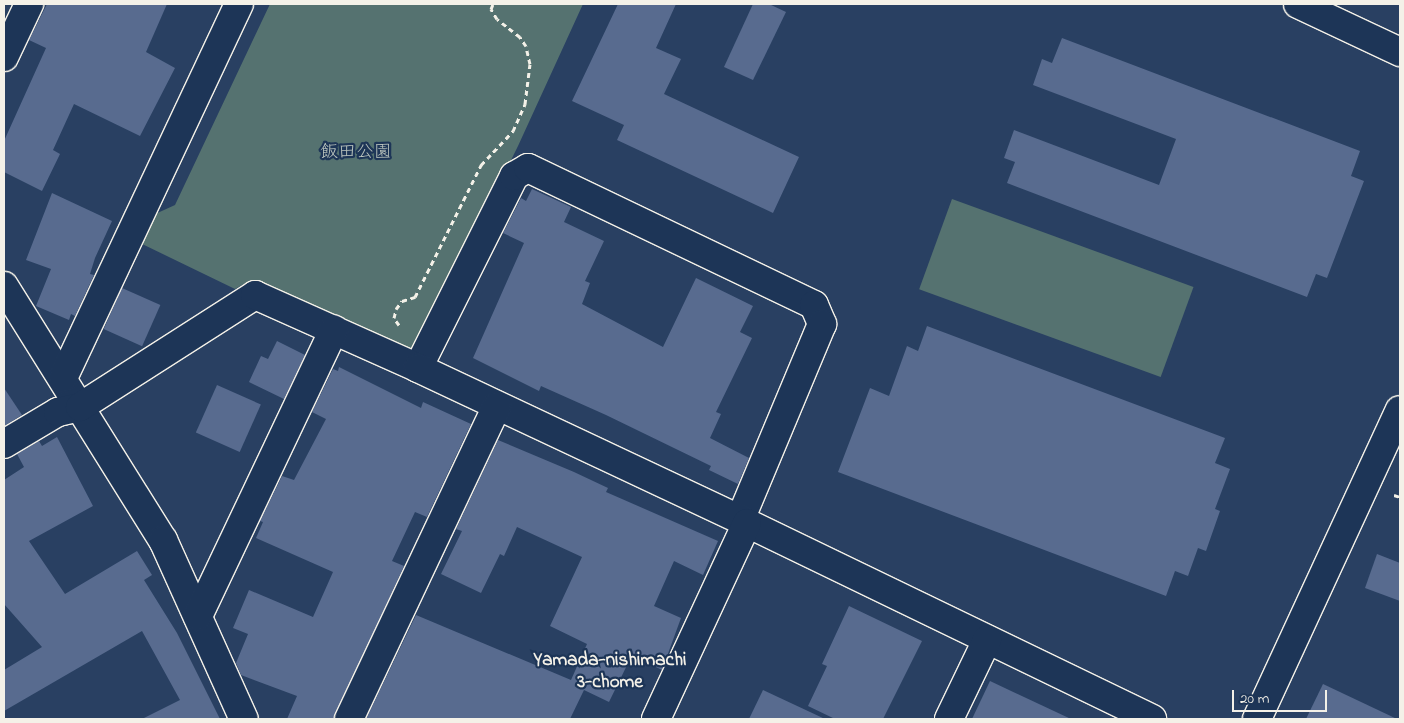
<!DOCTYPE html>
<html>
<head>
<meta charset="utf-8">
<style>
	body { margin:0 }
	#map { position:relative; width:1404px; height:723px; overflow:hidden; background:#294062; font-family:"Indie Flower","Klee One",sans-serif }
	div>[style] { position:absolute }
	.green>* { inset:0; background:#557270; transform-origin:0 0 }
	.building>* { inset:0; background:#586b8f; transform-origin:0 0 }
	.path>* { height:3px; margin-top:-1.5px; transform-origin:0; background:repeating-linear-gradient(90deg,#f4f1e8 0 5px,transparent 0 9px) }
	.roads { filter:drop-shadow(1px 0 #f4f1e8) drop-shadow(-1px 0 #f4f1e8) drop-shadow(0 1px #f4f1e8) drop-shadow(0 -1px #f4f1e8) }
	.minor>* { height:28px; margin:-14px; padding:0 14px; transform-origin:14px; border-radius:14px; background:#1d3557 }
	span { translate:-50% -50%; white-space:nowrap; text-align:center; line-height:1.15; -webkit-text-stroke:4.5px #1d3557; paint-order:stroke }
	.park-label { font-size:18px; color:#bcc5be }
	.neighbourhood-label { font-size:19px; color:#f4f1e8; font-weight:700 }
	.frame { position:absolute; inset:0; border:5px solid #f4f1e8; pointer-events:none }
	.scale { position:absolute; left:1232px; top:690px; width:95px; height:22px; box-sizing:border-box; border:2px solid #f4f1e8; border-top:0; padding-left:6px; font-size:15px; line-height:18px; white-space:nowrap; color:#f4f1e8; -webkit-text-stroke:4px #1d3557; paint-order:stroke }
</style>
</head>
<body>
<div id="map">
	<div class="green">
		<div style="clip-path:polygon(270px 4px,583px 4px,518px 146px,421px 342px,412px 349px,251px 280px,235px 289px,138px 242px,153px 215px,175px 205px)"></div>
		<div style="left:952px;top:199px;width:257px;height:96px;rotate:20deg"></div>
	</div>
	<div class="building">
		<div style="clip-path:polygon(47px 4px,167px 4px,146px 52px,175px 68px,140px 136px,74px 104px,53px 150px,60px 154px,42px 191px,4px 172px,4px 141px,46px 48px,29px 40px)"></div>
		<div style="clip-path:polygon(618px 4px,676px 4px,656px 48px,681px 59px,664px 94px,799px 157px,773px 213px,617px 140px,624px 125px,572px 101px)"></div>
		<div style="clip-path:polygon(753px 4px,769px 4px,786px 12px,753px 80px,724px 67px)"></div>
		<div style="clip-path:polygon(1062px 38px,1360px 151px,1351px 176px,1364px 181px,1327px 278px,1316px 274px,1307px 297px,1007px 183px,1015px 162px,1004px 158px,1014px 130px,1159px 185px,1176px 139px,1033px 85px,1042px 59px,1052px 63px)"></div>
		<div style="clip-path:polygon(532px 189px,571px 207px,564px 222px,604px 241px,585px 281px,590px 283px,582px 304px,663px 347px,696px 278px,753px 306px,740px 332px,752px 338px,716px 412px,721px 414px,710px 438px,749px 458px,738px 484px,709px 470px,711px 466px,606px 415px,541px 386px,539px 391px,473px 358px,524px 243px,503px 233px,521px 198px,526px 201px)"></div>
		<div style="clip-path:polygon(52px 193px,112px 221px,95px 258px,90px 274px,94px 275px,75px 316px,71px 314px,69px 320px,36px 306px,51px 269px,26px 260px)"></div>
		<div style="left:122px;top:288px;width:42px;height:45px;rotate:24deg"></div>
		<div style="clip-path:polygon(927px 326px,1225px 438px,1215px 463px,1230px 469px,1215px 509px,1220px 511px,1206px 551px,1198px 548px,1188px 576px,1175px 571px,1166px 596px,838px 472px,870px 388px,889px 396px,907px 346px,918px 351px)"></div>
		<div style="clip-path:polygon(277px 341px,305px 355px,284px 399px,249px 382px,261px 356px,268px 359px)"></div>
		<div style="clip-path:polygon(339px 367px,421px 408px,423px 402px,471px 424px,427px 517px,415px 512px,392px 561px,404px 566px,334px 719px,287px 719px,297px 696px,241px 675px,236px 663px,248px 634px,233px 628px,249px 590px,313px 617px,333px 572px,256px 538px,263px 522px,260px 521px,282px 476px,294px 480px,326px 419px,312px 412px,333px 369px,338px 371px)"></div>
		<div style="left:217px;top:385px;width:48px;height:52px;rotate:24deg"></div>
		<div style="clip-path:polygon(4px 388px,22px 415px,4px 426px)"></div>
		<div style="clip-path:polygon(57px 437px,93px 506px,29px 541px,65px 594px,137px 551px,152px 575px,144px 580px,177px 633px,220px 719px,142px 719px,180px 700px,142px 631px,4px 711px,4px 670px,42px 647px,4px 604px,4px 480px,24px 467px,17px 454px,39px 441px,42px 446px)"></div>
		<div style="clip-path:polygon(498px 440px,574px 472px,608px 488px,606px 492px,718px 541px,703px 575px,674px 561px,654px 606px,681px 618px,662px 670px,632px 655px,609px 702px,584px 690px,570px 719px,366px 719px,416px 615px,571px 680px,587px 644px,550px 626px,582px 557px,517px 527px,504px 556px,500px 554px,481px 593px,441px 574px,462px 531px,456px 529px)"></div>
		<div style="clip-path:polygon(1377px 554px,1400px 563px,1400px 601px,1365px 588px)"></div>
		<div style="clip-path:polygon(849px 606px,922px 641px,883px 719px,835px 719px,808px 706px,827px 666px,822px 664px)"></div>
		<div style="clip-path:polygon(990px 681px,1071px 719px,972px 719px)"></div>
		<div style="clip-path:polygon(1323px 684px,1397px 719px,1306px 719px)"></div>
		<div style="clip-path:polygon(763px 690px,825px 719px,749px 719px)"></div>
	</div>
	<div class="path">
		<div style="left:399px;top:325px;width:9px;rotate:-126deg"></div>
		<div style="left:394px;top:318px;width:9px;rotate:-77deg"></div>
		<div style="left:396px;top:309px;width:10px;rotate:-53deg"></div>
		<div style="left:402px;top:301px;width:14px;rotate:-17deg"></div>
		<div style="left:415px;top:297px;width:148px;rotate:-63.4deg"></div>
		<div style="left:481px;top:165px;width:47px;rotate:-46.7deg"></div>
		<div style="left:513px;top:131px;width:30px;rotate:-66deg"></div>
		<div style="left:525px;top:104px;width:40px;rotate:-82.9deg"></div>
		<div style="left:530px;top:64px;width:18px;rotate:-103deg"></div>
		<div style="left:526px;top:46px;width:11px;rotate:-124deg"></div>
		<div style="left:520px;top:37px;width:29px;rotate:-142deg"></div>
		<div style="left:497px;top:19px;width:12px;rotate:-121deg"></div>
		<div style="left:491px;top:9px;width:5px;rotate:-68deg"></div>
		<div style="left:1394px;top:495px;width:6px;rotate:18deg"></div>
	</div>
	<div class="roads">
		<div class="minor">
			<div style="left:1298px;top:4px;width:113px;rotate:25.2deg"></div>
			<div style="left:4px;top:57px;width:59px;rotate:-64.7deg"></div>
			<div style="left:4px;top:286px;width:300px;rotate:58deg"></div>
			<div style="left:163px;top:540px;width:196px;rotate:65.7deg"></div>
			<div style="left:418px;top:368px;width:215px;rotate:-63.4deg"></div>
			<div style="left:514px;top:176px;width:16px;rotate:-30deg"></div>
			<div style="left:528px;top:168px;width:317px;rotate:25.6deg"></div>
			<div style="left:814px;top:305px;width:21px;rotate:67deg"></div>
			<div style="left:822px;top:324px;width:212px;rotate:112.7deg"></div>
			<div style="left:63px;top:378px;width:413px;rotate:-64.8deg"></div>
			<div style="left:4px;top:444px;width:63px;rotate:-30.7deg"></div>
			<div style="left:58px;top:412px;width:23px;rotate:-13deg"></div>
			<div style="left:80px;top:407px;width:208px;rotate:-32.6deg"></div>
			<div style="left:255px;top:295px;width:179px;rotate:24.1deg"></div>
			<div style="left:418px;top:368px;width:364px;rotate:25.2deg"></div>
			<div style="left:747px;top:523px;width:450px;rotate:25.8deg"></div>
			<div style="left:198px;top:616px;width:317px;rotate:-64.6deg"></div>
			<div style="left:349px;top:719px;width:346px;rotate:-64.7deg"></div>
			<div style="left:656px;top:719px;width:216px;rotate:-65.1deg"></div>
			<div style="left:949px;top:719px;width:88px;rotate:-64.3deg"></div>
			<div style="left:1257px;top:719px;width:340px;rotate:-65.2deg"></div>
		</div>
	</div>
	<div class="park-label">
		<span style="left:356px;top:153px">飯田公園</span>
	</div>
	<div class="neighbourhood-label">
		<span style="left:610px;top:672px">Yamada-nishimachi<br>3-chome</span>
	</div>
	<div class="frame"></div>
	<div class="scale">20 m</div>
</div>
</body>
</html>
